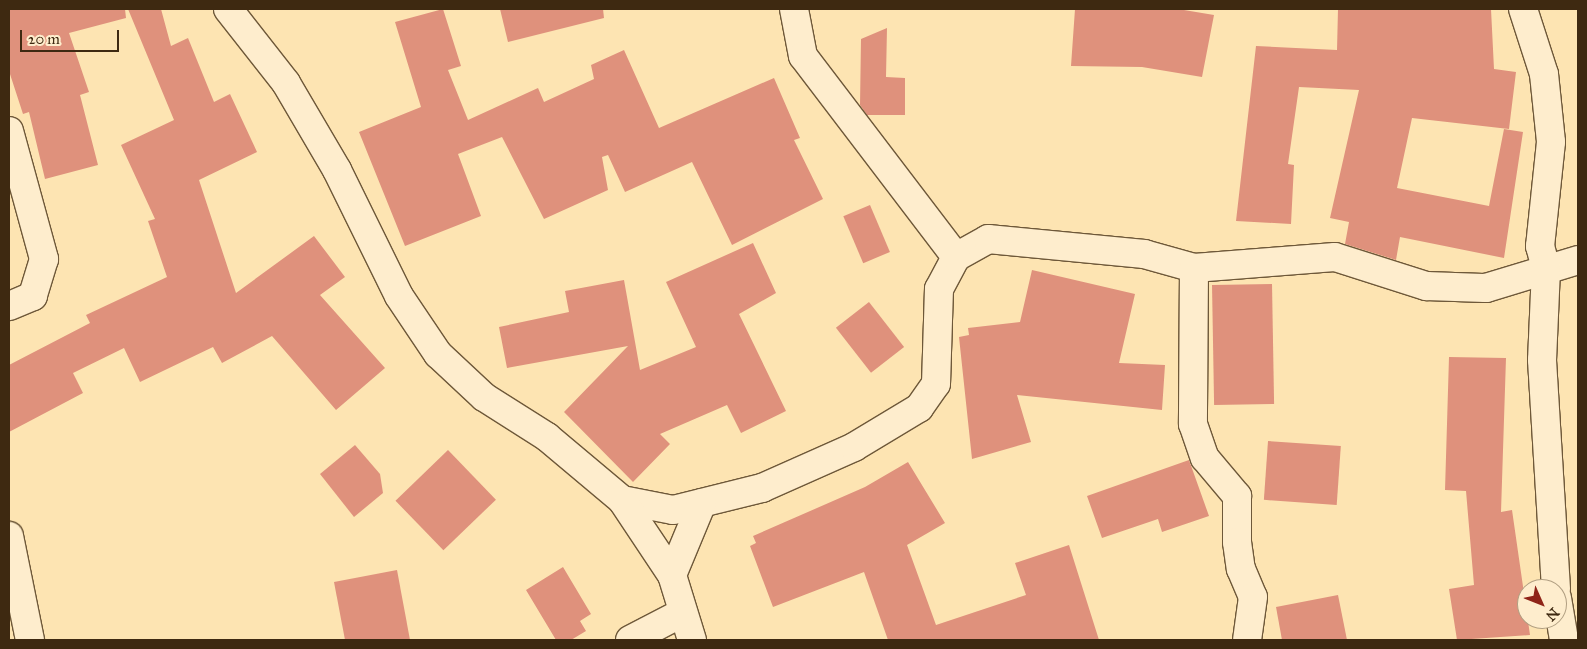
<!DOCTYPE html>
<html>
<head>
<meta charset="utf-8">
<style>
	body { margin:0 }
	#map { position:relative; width:1587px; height:649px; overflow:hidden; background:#fde4b2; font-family:"IM FELL Great Primer",serif }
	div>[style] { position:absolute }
	.building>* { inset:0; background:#df917c; transform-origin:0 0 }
	.roads { filter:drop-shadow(1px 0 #6e5839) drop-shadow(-1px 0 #6e5839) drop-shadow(0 1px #6e5839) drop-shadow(0 -1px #6e5839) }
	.street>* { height:28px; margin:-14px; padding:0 14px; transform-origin:14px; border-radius:14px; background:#feedcd }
	.secondary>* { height:28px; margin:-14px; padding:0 14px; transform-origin:14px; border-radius:14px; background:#feedcd }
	span { translate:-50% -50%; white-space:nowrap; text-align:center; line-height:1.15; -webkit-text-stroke:4px #feedcd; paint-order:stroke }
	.frame { position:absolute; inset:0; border:10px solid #3e2911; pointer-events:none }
	.north { position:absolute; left:1517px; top:579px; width:50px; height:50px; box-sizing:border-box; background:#feedcd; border:1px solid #b19f82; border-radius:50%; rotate:134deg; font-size:14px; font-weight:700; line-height:20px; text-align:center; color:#3e2911 }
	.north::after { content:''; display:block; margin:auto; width:18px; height:22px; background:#8f2418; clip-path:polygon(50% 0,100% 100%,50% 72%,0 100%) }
	.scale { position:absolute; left:20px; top:30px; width:99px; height:22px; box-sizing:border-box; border:2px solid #3e2911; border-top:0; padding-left:6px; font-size:15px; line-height:18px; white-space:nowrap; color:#3e2911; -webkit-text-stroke:4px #feedcd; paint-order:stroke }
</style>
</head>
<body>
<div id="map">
	<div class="building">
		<div style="clip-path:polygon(9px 9px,125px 9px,126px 18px,69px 33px,89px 92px,80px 95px,98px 165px,45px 179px,29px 112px,23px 114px,9px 71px)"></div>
		<div style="clip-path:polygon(128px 9px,161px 9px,171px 46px,188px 38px,214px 102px,230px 94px,257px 152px,199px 180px,236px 293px,314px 236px,345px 277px,320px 295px,385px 368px,336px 410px,272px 336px,222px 363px,213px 347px,140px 382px,124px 348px,73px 373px,83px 393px,9px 432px,9px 365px,90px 323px,86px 315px,167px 277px,148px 221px,155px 219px,121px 145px,174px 120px)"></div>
		<div style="clip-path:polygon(443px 9px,461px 66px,448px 70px,468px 120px,538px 88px,544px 102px,594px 79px,591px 65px,624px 50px,659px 128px,774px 78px,800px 138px,794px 140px,823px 199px,732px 245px,692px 162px,625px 192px,608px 155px,602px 157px,608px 190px,544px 219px,502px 137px,458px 154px,481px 216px,405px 246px,359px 132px,421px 107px,395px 22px)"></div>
		<div style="clip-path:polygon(500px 9px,603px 9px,604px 18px,508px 42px)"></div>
		<div style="clip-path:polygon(1075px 9px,1178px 9px,1214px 15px,1202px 77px,1142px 67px,1071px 66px)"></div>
		<div style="clip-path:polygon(1338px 9px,1491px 9px,1494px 69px,1516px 72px,1509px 129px,1412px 118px,1397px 188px,1489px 206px,1504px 129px,1523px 132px,1504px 258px,1400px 237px,1396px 260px,1345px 244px,1349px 222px,1330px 218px,1359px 90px,1299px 87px,1288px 164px,1294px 165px,1291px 224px,1236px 221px,1256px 46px,1337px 50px)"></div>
		<div style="clip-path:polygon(887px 28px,886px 77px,905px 78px,905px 115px,867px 115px,860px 105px,861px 39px)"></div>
		<div style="left:870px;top:205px;width:51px;height:29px;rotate:67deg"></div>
		<div style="clip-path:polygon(753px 243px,776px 293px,739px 314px,786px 411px,741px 433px,727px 405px,660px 434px,670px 444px,633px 482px,564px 412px,628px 346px,507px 368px,499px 327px,569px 312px,565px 291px,624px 280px,640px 370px,696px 347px,666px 282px)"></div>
		<div style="clip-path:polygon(1032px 270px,1135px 294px,1119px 363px,1165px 365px,1162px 410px,1017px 395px,1031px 442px,972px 459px,959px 337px,969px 335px,968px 328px,1020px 322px)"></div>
		<div style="left:1272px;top:284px;width:120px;height:60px;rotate:89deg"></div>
		<div style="left:869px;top:302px;width:57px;height:42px;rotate:52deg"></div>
		<div style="clip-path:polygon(1449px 357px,1506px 358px,1501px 512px,1512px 510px,1530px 635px,1457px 640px,1449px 589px,1474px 585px,1466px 491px,1445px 490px)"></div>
		<div style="left:1268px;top:441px;width:73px;height:59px;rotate:4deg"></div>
		<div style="clip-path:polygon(355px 445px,380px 474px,383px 493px,354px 517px,320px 474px)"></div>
		<div style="left:448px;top:450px;width:69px;height:73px;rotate:46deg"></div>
		<div style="clip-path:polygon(1189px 460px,1209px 516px,1162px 532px,1158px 519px,1102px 538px,1087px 496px)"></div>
		<div style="clip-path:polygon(908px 462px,945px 523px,907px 545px,936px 625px,1026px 595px,1015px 563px,1069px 545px,1099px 640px,888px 640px,864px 572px,773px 607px,750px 546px,756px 543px,753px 536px,865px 487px)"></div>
		<div style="clip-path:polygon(563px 567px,591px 614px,580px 621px,586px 631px,571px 640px,556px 640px,526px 590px)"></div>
		<div style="clip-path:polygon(397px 570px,410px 640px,345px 640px,334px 582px)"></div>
		<div style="clip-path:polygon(1338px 595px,1347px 640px,1282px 640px,1276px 607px)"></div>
	</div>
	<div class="roads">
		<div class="street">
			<div style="left:228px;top:9px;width:94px;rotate:51.9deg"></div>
			<div style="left:286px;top:83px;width:101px;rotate:59.6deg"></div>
			<div style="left:337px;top:170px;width:140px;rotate:63.8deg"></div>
			<div style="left:399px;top:296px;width:70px;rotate:56.1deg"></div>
			<div style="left:438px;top:354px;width:63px;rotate:43.1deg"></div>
			<div style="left:484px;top:397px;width:75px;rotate:32.4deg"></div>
			<div style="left:547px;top:437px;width:98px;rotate:40deg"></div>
			<div style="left:622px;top:500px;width:52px;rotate:11.1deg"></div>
			<div style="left:673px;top:510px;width:92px;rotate:-13.9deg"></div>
			<div style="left:762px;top:488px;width:101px;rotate:-24deg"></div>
			<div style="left:854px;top:447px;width:76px;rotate:-31deg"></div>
			<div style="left:919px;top:408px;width:29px;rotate:-55deg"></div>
			<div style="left:936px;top:384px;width:95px;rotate:-88.2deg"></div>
			<div style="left:939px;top:289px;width:36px;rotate:-62deg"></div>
			<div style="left:956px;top:257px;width:37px;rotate:-29deg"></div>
			<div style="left:988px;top:239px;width:157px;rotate:5.5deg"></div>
			<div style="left:1144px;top:254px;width:52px;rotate:15.6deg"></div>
			<div style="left:1194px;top:268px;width:141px;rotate:-4.5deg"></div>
			<div style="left:1335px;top:257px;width:96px;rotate:17.7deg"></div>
			<div style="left:1426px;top:286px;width:60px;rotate:1.9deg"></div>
			<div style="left:1486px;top:288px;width:96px;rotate:-16.9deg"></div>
			<div style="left:794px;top:9px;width:48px;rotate:79.2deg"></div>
			<div style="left:803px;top:56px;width:253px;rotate:52.7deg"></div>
			<div style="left:9px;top:131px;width:133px;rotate:74.7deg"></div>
			<div style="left:44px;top:259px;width:39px;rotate:107deg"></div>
			<div style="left:33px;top:296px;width:26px;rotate:157deg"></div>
			<div style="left:1194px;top:268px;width:156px;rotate:90.4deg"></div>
			<div style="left:1193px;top:424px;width:36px;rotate:71deg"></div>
			<div style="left:1205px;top:458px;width:50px;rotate:49.9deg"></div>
			<div style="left:1237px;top:496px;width:46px;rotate:90deg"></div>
			<div style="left:1237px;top:542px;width:27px;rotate:82deg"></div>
			<div style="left:1241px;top:569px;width:30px;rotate:67deg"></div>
			<div style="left:1253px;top:597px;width:43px;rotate:97.9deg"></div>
			<div style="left:622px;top:500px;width:90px;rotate:56.3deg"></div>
			<div style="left:672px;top:575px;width:68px;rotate:72.9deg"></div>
			<div style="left:9px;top:536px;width:106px;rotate:78.6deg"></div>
			<div style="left:672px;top:575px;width:78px;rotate:-67.4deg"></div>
			<div style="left:630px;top:640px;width:56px;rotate:-27.5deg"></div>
		</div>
		<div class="secondary">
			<div style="left:1523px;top:9px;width:68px;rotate:72.1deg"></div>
			<div style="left:1544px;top:74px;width:68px;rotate:84.1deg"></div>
			<div style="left:1551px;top:142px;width:105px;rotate:96deg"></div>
			<div style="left:1540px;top:246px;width:24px;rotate:75deg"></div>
			<div style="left:1546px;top:269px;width:91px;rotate:92.5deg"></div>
			<div style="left:1542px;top:360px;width:229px;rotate:86.5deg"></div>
			<div style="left:1557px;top:598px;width:43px;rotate:80.5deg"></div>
		</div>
	</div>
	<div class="frame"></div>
	<div class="north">N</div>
	<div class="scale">20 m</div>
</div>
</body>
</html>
